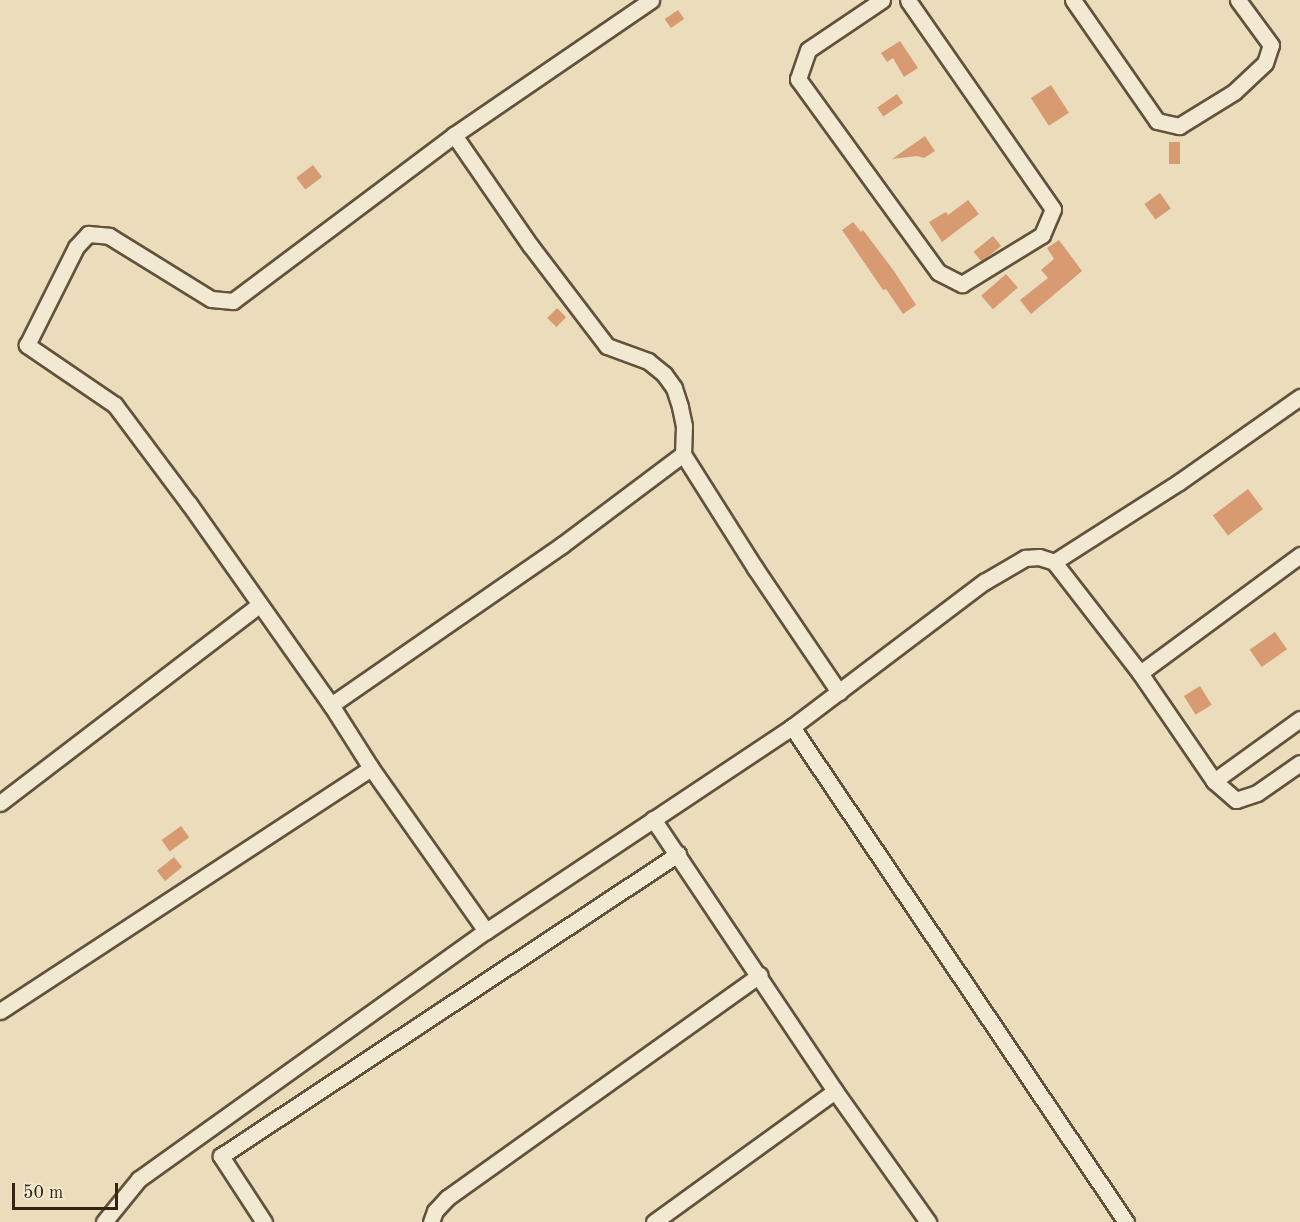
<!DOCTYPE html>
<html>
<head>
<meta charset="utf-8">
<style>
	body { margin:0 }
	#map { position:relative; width:1300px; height:1222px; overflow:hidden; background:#ebddbb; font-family:"Old Standard TT",serif }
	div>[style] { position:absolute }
	.building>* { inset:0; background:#d89a70; transform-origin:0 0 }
	.roads { filter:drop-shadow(2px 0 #62523c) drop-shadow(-2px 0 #62523c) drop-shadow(0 2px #62523c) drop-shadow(0 -2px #62523c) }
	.minor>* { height:15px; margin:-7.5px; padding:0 7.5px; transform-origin:7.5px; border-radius:7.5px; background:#f2e9d3 }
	span { translate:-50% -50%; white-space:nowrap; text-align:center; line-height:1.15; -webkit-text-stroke:5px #f2e9d3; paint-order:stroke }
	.scale { position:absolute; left:12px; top:1183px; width:106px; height:27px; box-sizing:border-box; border:3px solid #352411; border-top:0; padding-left:8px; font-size:18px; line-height:21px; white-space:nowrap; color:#352411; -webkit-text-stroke:4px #f2e9d3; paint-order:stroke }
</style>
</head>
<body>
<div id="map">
	<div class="building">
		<div style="left:678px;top:10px;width:11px;height:16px;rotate:56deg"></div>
		<div style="clip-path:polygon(900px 41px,918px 68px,904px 77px,893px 58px,887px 62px,881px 53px)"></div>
		<div style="left:1051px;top:85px;width:33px;height:24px;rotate:57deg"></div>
		<div style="left:897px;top:94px;width:11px;height:24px;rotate:56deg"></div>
		<div style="clip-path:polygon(925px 136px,935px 151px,924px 158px,917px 156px,892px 159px)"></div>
		<div style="left:1169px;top:142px;width:11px;height:22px"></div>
		<div style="left:313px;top:165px;width:15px;height:21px;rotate:53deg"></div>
		<div style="left:1160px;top:193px;width:19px;height:19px;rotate:55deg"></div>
		<div style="clip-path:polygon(968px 200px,979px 214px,942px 242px,929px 222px,946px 212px,948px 215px)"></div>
		<div style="clip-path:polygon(853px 222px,861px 232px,863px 230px,894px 271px,916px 305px,903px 314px,886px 289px,883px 290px,842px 230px)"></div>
		<div style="left:993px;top:236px;width:13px;height:25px;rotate:51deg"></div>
		<div style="clip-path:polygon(1059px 240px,1082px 271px,1031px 314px,1020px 300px,1048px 278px,1041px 270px,1054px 259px,1047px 248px)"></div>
		<div style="left:1006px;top:274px;width:18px;height:33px;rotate:49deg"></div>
		<div style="left:557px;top:308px;width:13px;height:14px;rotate:45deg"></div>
		<div style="left:1248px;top:489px;width:25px;height:44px;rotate:53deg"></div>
		<div style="left:1275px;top:632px;width:21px;height:31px;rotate:55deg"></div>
		<div style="left:1200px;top:686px;width:22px;height:19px;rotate:58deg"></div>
		<div style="left:181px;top:826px;width:14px;height:24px;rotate:54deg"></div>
		<div style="left:174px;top:857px;width:13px;height:22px;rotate:51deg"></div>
	</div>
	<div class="roads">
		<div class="minor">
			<div style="left:882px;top:0;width:89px;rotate:146deg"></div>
			<div style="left:808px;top:50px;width:31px;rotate:109deg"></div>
			<div style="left:798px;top:79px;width:238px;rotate:54deg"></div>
			<div style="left:938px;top:272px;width:27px;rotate:27deg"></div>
			<div style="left:962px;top:284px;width:94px;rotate:-31.5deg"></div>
			<div style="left:1042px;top:235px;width:28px;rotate:-67deg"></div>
			<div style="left:1053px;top:209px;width:254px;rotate:-124.8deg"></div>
			<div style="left:1073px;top:0;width:147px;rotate:55.2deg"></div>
			<div style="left:1157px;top:121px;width:23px;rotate:13deg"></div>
			<div style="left:1179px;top:126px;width:65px;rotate:-31.7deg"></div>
			<div style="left:1234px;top:92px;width:42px;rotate:-43.1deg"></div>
			<div style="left:1265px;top:63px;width:19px;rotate:-72deg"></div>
			<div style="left:1271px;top:45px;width:56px;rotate:-126.3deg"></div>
			<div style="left:454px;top:135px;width:134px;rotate:55.4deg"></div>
			<div style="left:530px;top:245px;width:127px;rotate:52.7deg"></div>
			<div style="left:607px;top:346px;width:44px;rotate:20.1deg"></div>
			<div style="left:648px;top:361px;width:21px;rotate:39deg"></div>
			<div style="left:664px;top:374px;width:17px;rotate:54deg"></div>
			<div style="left:674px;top:388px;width:20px;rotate:72deg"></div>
			<div style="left:680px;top:407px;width:19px;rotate:78deg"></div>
			<div style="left:684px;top:426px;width:28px;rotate:92deg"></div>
			<div style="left:683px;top:454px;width:135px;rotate:57.7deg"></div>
			<div style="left:755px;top:568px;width:150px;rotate:55.9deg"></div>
			<div style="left:1054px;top:562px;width:148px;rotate:-32.6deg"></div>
			<div style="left:1179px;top:482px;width:148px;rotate:-35.1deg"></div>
			<div style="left:1140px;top:673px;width:199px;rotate:-36.4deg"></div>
			<div style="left:331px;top:705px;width:246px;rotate:-125.2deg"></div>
			<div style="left:189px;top:504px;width:124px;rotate:-126.8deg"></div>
			<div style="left:115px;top:405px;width:107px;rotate:-145.7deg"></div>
			<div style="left:27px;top:345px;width:110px;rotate:-63.4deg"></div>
			<div style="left:76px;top:247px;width:18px;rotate:-47deg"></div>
			<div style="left:88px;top:234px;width:21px;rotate:5deg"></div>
			<div style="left:109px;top:236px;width:120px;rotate:31.7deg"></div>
			<div style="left:211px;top:299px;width:22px;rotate:5deg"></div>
			<div style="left:233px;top:301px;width:276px;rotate:-36.9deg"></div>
			<div style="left:454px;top:135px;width:239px;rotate:-34.4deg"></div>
			<div style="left:792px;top:727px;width:597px;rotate:55.99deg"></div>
			<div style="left:1214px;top:781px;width:106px;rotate:-35.8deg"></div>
			<div style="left:0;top:803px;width:325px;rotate:-37.4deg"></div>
			<div style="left:653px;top:819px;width:327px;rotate:56.2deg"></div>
			<div style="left:835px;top:1091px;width:161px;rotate:54.6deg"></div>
			<div style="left:486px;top:931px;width:199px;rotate:-125.2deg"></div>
			<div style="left:371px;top:768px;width:75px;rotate:-122.4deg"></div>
			<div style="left:331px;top:705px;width:281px;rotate:-34.7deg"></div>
			<div style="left:562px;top:545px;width:151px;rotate:-36.9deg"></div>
			<div style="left:0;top:1011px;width:443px;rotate:-33.2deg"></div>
			<div style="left:104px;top:1222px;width:55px;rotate:-50.9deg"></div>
			<div style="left:139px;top:1179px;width:427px;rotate:-35.6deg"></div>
			<div style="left:486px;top:931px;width:368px;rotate:-33.7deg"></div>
			<div style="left:792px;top:727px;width:241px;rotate:-37.1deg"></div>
			<div style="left:984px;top:582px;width:48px;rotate:-30.3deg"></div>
			<div style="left:1025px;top:558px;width:14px;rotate:-4deg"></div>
			<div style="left:1039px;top:557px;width:16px;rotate:18deg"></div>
			<div style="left:1054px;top:562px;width:140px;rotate:52.2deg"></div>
			<div style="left:1140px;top:673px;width:131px;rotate:55.6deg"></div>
			<div style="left:1214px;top:781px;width:29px;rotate:41deg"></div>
			<div style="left:1236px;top:800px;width:22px;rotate:-18deg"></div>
			<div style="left:1257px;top:793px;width:52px;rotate:-34.9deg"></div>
			<div style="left:264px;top:1222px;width:79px;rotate:-123.1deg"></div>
			<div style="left:221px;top:1156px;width:548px;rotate:-33.46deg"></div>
			<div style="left:431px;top:1222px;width:12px;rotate:-70deg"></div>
			<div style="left:435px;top:1211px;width:18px;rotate:-47deg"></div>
			<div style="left:447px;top:1198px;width:384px;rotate:-35.5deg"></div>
			<div style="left:654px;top:1222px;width:223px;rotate:-35.9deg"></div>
		</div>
	</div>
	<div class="scale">50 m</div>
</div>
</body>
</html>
